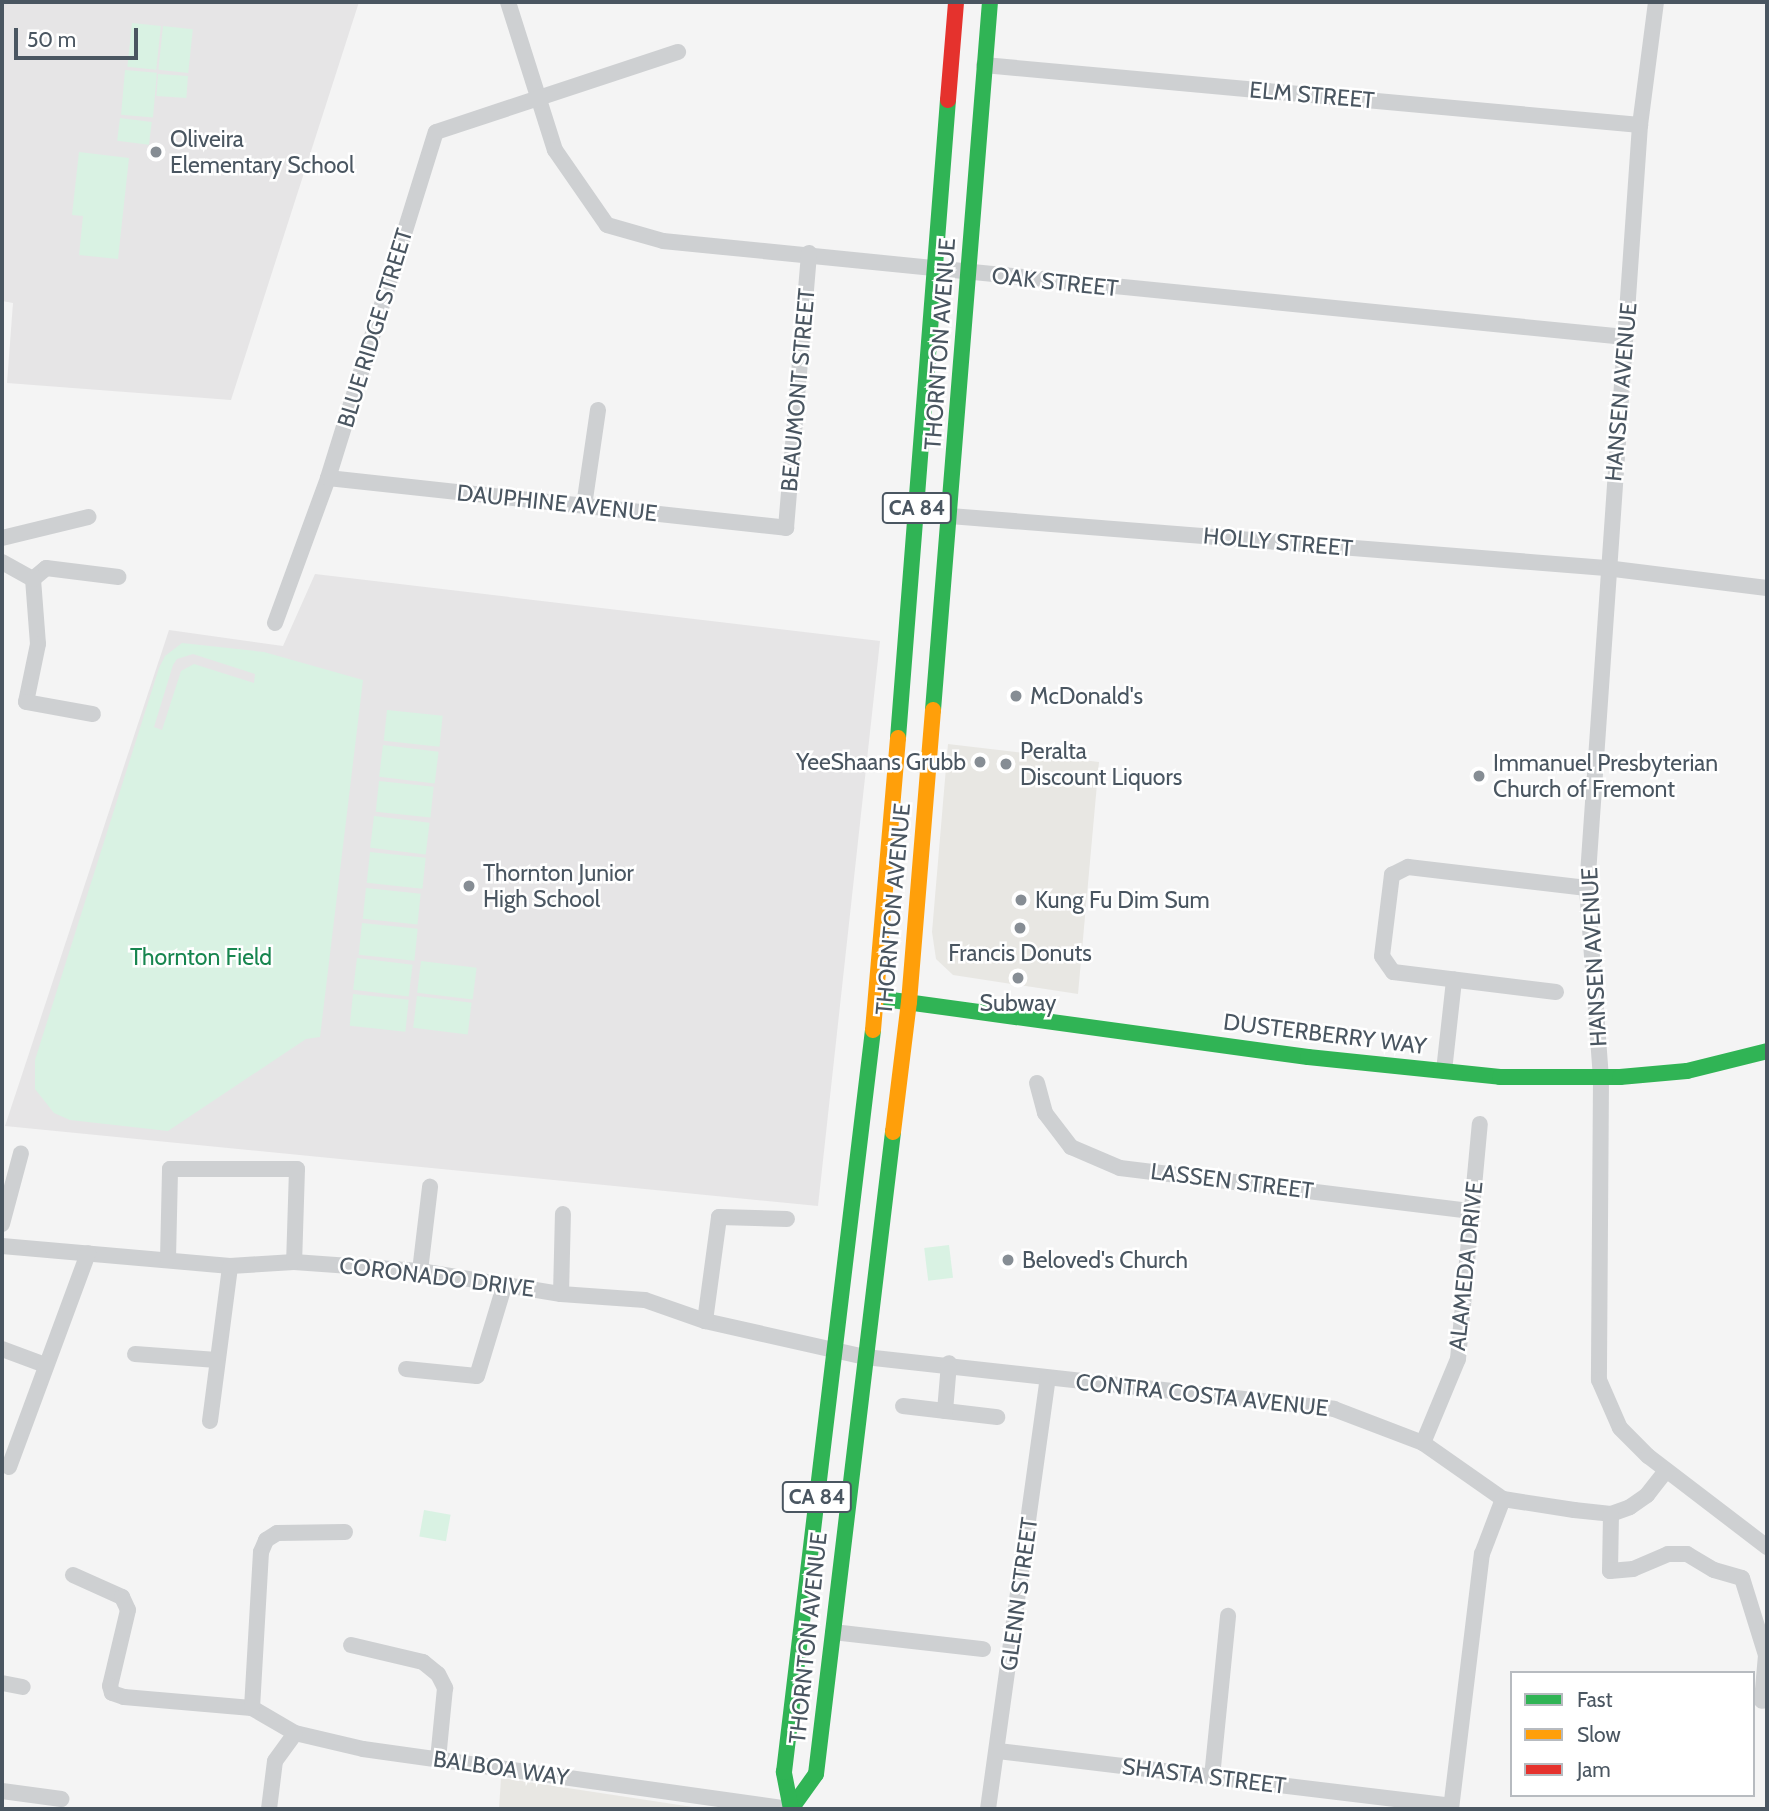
<!DOCTYPE html>
<html>
<head>
<meta charset="utf-8">
<style>
	body { margin:0 }
	#map { position:relative; width:1769px; height:1811px; overflow:hidden; background:#f4f4f4; font-family:Cabin,sans-serif }
	div>[style] { position:absolute }
	.commercial>* { inset:0; background:#e8e7e3 }
	.education>* { inset:0; background:#e6e5e6 }
	.green>* { inset:0; background:#d9f2e3; transform-origin:0 0 }
	.street>* { height:16px; margin:-8px; padding:0 8px; transform-origin:8px; border-radius:8px; background:#ced0d2 }
	.fast>* { height:16px; margin:-8px; padding:0 8px; transform-origin:8px; border-radius:8px; background:#30b455 }
	.slow>* { height:16px; margin:-8px; padding:0 8px; transform-origin:8px; border-radius:8px; background:#ff9f0a }
	.jam>* { height:16px; margin:-8px; padding:0 8px; transform-origin:8px; border-radius:8px; background:#e5322d }
	.dots>* { width:19px; height:19px; translate:-50% -50%; box-sizing:border-box; border:4px solid #fff; border-radius:50% }
	span { translate:-50% -50%; white-space:nowrap; text-align:center; line-height:1.15; -webkit-text-stroke:5px #fff; paint-order:stroke }
	.shield-label span { padding:2px 5px; background:#fff; border:2px solid; border-radius:5px; -webkit-text-stroke-width:0 }
	.shield-label { font-size:21px; color:#4a5661; font-weight:700 }
	.street-label { font-size:23px; color:#4a5661 }
	.poi-label { font-size:23px; color:#4a5661 }
	.left { translate:0 -50%; text-align:left }
	.right { translate:-100% -50%; text-align:right }
	.park-label { font-size:23px; color:#17864f }
	.frame { position:absolute; inset:0; border:4px solid #4a5661; pointer-events:none }
	.legend { position:absolute; left:1510px; top:1671px; width:245px; height:126px; box-sizing:border-box; background:#fff; border:2px solid #b7bbc0; margin:0; padding:9px 12px; list-style:none; font-size:21px; color:#4a5661 }
	.legend li { display:flex; align-items:center; gap:14px; height:35px }
	.legend b { width:35px; border:2px solid #b7bbc0 }
	.scale { position:absolute; left:14px; top:28px; width:124px; height:32px; box-sizing:border-box; border:4px solid #4a5661; border-top:0; padding-left:9px; font-size:21px; line-height:24px; white-space:nowrap; color:#4a5661; -webkit-text-stroke:5px #fff; paint-order:stroke }
</style>
</head>
<body>
<div id="map">
	<div class="commercial">
		<div style="clip-path:polygon(948px 744px,1099px 762px,1078px 994px,953px 975px,936px 959px,932px 932px)"></div>
		<div style="clip-path:polygon(501px 1778px,706px 1809px,499px 1809px)"></div>
	</div>
	<div class="education">
		<div style="clip-path:polygon(2px 2px,359px 2px,231px 400px,7px 383px,13px 303px,2px 301px)"></div>
		<div style="clip-path:polygon(315px 574px,880px 641px,818px 1206px,5px 1126px,169px 630px,283px 646px)"></div>
	</div>
	<div class="green">
		<div style="left:132px;top:23px;width:29px;height:44px;rotate:6deg"></div>
		<div style="left:163px;top:26px;width:30px;height:44px;rotate:6deg"></div>
		<div style="left:125px;top:70px;width:32px;height:45px;rotate:5deg"></div>
		<div style="left:158px;top:74px;width:30px;height:22px;rotate:4deg"></div>
		<div style="left:120px;top:118px;width:32px;height:23px;rotate:7deg"></div>
		<div style="clip-path:polygon(79px 152px,129px 158px,118px 259px,79px 255px,83px 216px,72px 215px)"></div>
		<div style="clip-path:polygon(evenodd,182px 643px,264px 652px,363px 680px,320px 1037px,306px 1039px,168px 1131px,70px 1120px,54px 1113px,35px 1089px,35px 1060px,159px 668px,165px 656px,182px 643px,193px 654px,255px 674px,254px 683px,194px 664px,181px 671px,162px 730px,154px 727px,173px 665px,177px 659px,193px 654px)"></div>
		<div style="left:387px;top:710px;width:56px;height:31px;rotate:6deg"></div>
		<div style="left:383px;top:745px;width:56px;height:32px;rotate:7deg"></div>
		<div style="left:379px;top:781px;width:55px;height:31px;rotate:6deg"></div>
		<div style="left:374px;top:816px;width:56px;height:32px;rotate:7deg"></div>
		<div style="left:370px;top:852px;width:56px;height:31px;rotate:6deg"></div>
		<div style="left:366px;top:888px;width:55px;height:31px;rotate:6deg"></div>
		<div style="left:362px;top:923px;width:56px;height:32px;rotate:6deg"></div>
		<div style="left:357px;top:958px;width:56px;height:32px;rotate:7deg"></div>
		<div style="left:421px;top:961px;width:56px;height:32px;rotate:7deg"></div>
		<div style="left:353px;top:994px;width:56px;height:32px;rotate:6deg"></div>
		<div style="left:417px;top:996px;width:55px;height:32px;rotate:7deg"></div>
		<div style="left:949px;top:1245px;width:33px;height:25px;rotate:83deg"></div>
		<div style="left:424px;top:1510px;width:27px;height:27px;rotate:10deg"></div>
	</div>
	<div class="street">
		<div style="left:508px;top:2px;width:155px;rotate:72.4deg"></div>
		<div style="left:555px;top:150px;width:91px;rotate:55.3deg"></div>
		<div style="left:607px;top:225px;width:58px;rotate:15.9deg"></div>
		<div style="left:663px;top:241px;width:967px;rotate:5.7deg"></div>
		<div style="left:1656px;top:2px;width:124px;rotate:97.4deg"></div>
		<div style="left:1640px;top:125px;width:765px;rotate:93.97deg"></div>
		<div style="left:1587px;top:888px;width:192px;rotate:85.8deg"></div>
		<div style="left:1601px;top:1079px;width:301px;rotate:90.4deg"></div>
		<div style="left:1599px;top:1380px;width:52px;rotate:66.4deg"></div>
		<div style="left:1620px;top:1428px;width:40px;rotate:45deg"></div>
		<div style="left:1648px;top:1456px;width:150px;rotate:37.4deg"></div>
		<div style="left:984px;top:65px;width:659px;rotate:5.23deg"></div>
		<div style="left:328px;top:478px;width:461px;rotate:6.2deg"></div>
		<div style="left:786px;top:528px;width:276px;rotate:-85.2deg"></div>
		<div style="left:584px;top:506px;width:97px;rotate:-81.7deg"></div>
		<div style="left:950px;top:516px;width:658px;rotate:4.53deg"></div>
		<div style="left:1606px;top:568px;width:162px;rotate:7.1deg"></div>
		<div style="left:2px;top:538px;width:89px;rotate:-13.7deg"></div>
		<div style="left:2px;top:562px;width:35px;rotate:29deg"></div>
		<div style="left:33px;top:579px;width:65px;rotate:85.6deg"></div>
		<div style="left:38px;top:644px;width:59px;rotate:101.7deg"></div>
		<div style="left:26px;top:702px;width:68px;rotate:10.2deg"></div>
		<div style="left:33px;top:579px;width:17px;rotate:-40deg"></div>
		<div style="left:46px;top:568px;width:73px;rotate:7.1deg"></div>
		<div style="left:275px;top:623px;width:154px;rotate:-69.9deg"></div>
		<div style="left:328px;top:478px;width:362px;rotate:-72.7deg"></div>
		<div style="left:436px;top:132px;width:255px;rotate:-18.3deg"></div>
		<div style="left:1556px;top:992px;width:164px;rotate:-173deg"></div>
		<div style="left:1393px;top:972px;width:19px;rotate:-125deg"></div>
		<div style="left:1382px;top:956px;width:82px;rotate:-83deg"></div>
		<div style="left:1392px;top:875px;width:18px;rotate:-27deg"></div>
		<div style="left:1408px;top:867px;width:180px;rotate:6.7deg"></div>
		<div style="left:1444px;top:1071px;width:92px;rotate:-83.7deg"></div>
		<div style="left:1037px;top:1083px;width:31px;rotate:75deg"></div>
		<div style="left:1045px;top:1113px;width:43px;rotate:52.6deg"></div>
		<div style="left:1071px;top:1147px;width:53px;rotate:23.2deg"></div>
		<div style="left:1120px;top:1168px;width:354px;rotate:7deg"></div>
		<div style="left:2px;top:1224px;width:73px;rotate:-75deg"></div>
		<div style="left:2px;top:1246px;width:229px;rotate:5deg"></div>
		<div style="left:230px;top:1266px;width:64px;rotate:-3.6deg"></div>
		<div style="left:294px;top:1262px;width:126px;rotate:4.1deg"></div>
		<div style="left:420px;top:1271px;width:143px;rotate:9.3deg"></div>
		<div style="left:561px;top:1294px;width:84px;rotate:4.1deg"></div>
		<div style="left:645px;top:1300px;width:64px;rotate:19.3deg"></div>
		<div style="left:705px;top:1321px;width:164px;rotate:12.7deg"></div>
		<div style="left:865px;top:1357px;width:472px;rotate:6.3deg"></div>
		<div style="left:1334px;top:1409px;width:95px;rotate:20.9deg"></div>
		<div style="left:1423px;top:1443px;width:98px;rotate:35deg"></div>
		<div style="left:1503px;top:1499px;width:72px;rotate:8.8deg"></div>
		<div style="left:1574px;top:1510px;width:37px;rotate:6deg"></div>
		<div style="left:1611px;top:1514px;width:20px;rotate:-20deg"></div>
		<div style="left:1630px;top:1507px;width:21px;rotate:-35deg"></div>
		<div style="left:1647px;top:1495px;width:31px;rotate:-52deg"></div>
		<div style="left:168px;top:1259px;width:90px;rotate:-88.7deg"></div>
		<div style="left:170px;top:1169px;width:127px"></div>
		<div style="left:297px;top:1169px;width:93px;rotate:91.8deg"></div>
		<div style="left:420px;top:1271px;width:85px;rotate:-83.2deg"></div>
		<div style="left:561px;top:1294px;width:80px;rotate:-88.6deg"></div>
		<div style="left:705px;top:1321px;width:105px;rotate:-82.3deg"></div>
		<div style="left:719px;top:1217px;width:68px;rotate:1.7deg"></div>
		<div style="left:2px;top:1349px;width:46px;rotate:20.4deg"></div>
		<div style="left:135px;top:1354px;width:82px;rotate:4.2deg"></div>
		<div style="left:406px;top:1369px;width:71px;rotate:5.6deg"></div>
		<div style="left:477px;top:1376px;width:97px;rotate:-73.2deg"></div>
		<div style="left:903px;top:1406px;width:95px;rotate:6.7deg"></div>
		<div style="left:945px;top:1411px;width:48px;rotate:-85.2deg"></div>
		<div style="left:210px;top:1421px;width:156px;rotate:-82.6deg"></div>
		<div style="left:1423px;top:1443px;width:91px;rotate:-67.4deg"></div>
		<div style="left:1458px;top:1359px;width:236px;rotate:-84.7deg"></div>
		<div style="left:9px;top:1467px;width:228px;rotate:-69.7deg"></div>
		<div style="left:1611px;top:1514px;width:57px;rotate:91deg"></div>
		<div style="left:1610px;top:1571px;width:23px;rotate:-5deg"></div>
		<div style="left:1633px;top:1569px;width:38px;rotate:-23deg"></div>
		<div style="left:1668px;top:1554px;width:19px"></div>
		<div style="left:1687px;top:1554px;width:31px;rotate:31deg"></div>
		<div style="left:1714px;top:1570px;width:29px;rotate:16deg"></div>
		<div style="left:1742px;top:1578px;width:81px;rotate:72.7deg"></div>
		<div style="left:1766px;top:1655px;width:46px;rotate:95deg"></div>
		<div style="left:73px;top:1575px;width:54px;rotate:24.2deg"></div>
		<div style="left:122px;top:1597px;width:14px;rotate:65deg"></div>
		<div style="left:128px;top:1610px;width:78px;rotate:103.3deg"></div>
		<div style="left:110px;top:1686px;width:7px;rotate:74deg"></div>
		<div style="left:112px;top:1693px;width:13px;rotate:18deg"></div>
		<div style="left:124px;top:1697px;width:128px;rotate:4.9deg"></div>
		<div style="left:252px;top:1708px;width:50px;rotate:30.2deg"></div>
		<div style="left:295px;top:1733px;width:70px;rotate:13.2deg"></div>
		<div style="left:363px;top:1749px;width:432px;rotate:8deg"></div>
		<div style="left:833px;top:1632px;width:151px;rotate:6.5deg"></div>
		<div style="left:351px;top:1645px;width:74px;rotate:13.3deg"></div>
		<div style="left:423px;top:1662px;width:19px;rotate:39deg"></div>
		<div style="left:438px;top:1674px;width:16px;rotate:63deg"></div>
		<div style="left:445px;top:1688px;width:71px;rotate:95.6deg"></div>
		<div style="left:2px;top:1683px;width:21px;rotate:11deg"></div>
		<div style="left:252px;top:1708px;width:156px;rotate:-86.7deg"></div>
		<div style="left:261px;top:1552px;width:13px;rotate:-67deg"></div>
		<div style="left:266px;top:1540px;width:13px;rotate:-32deg"></div>
		<div style="left:277px;top:1533px;width:68px;rotate:-0.8deg"></div>
		<div style="left:998px;top:1751px;width:456px;rotate:6.9deg"></div>
		<div style="left:1212px;top:1777px;width:162px;rotate:-84.3deg"></div>
		<div style="left:2px;top:1791px;width:60px;rotate:7.7deg"></div>
		<div style="left:269px;top:1809px;width:48px;rotate:-82.9deg"></div>
		<div style="left:275px;top:1761px;width:34px;rotate:-54deg"></div>
		<div style="left:988px;top:1809px;width:435px;rotate:-82.1deg"></div>
		<div style="left:1451px;top:1809px;width:257px;rotate:-83.1deg"></div>
		<div style="left:1482px;top:1554px;width:59px;rotate:-69.1deg"></div>
	</div>
	<div class="fast">
		<div style="left:933px;top:710px;width:710px;rotate:-85.4deg"></div>
		<div style="left:898px;top:738px;width:640px;rotate:-85.52deg"></div>
		<div style="left:877px;top:998px;width:435px;rotate:7.8deg"></div>
		<div style="left:1308px;top:1057px;width:193px;rotate:5.9deg"></div>
		<div style="left:1500px;top:1077px;width:120px"></div>
		<div style="left:1620px;top:1077px;width:67px;rotate:-5.1deg"></div>
		<div style="left:1687px;top:1071px;width:82px;rotate:-14deg"></div>
		<div style="left:791px;top:1809px;width:43px;rotate:-54.5deg"></div>
		<div style="left:816px;top:1774px;width:647px;rotate:-83.16deg"></div>
		<div style="left:791px;top:1809px;width:38px;rotate:-101deg"></div>
		<div style="left:784px;top:1772px;width:747px;rotate:-83.16deg"></div>
	</div>
	<div class="slow">
		<div style="left:873px;top:1030px;width:293px;rotate:-85.1deg"></div>
		<div style="left:893px;top:1132px;width:131px;rotate:-83deg"></div>
		<div style="left:909px;top:1002px;width:293px;rotate:-85.3deg"></div>
	</div>
	<div class="jam">
		<div style="left:948px;top:100px;width:98px;rotate:-85.3deg"></div>
	</div>
	<div class="dots">
		<div style="left:156px;top:152px;background:#868d94"></div>
		<div style="left:1016px;top:696px;background:#868d94"></div>
		<div style="left:980px;top:762px;background:#868d94"></div>
		<div style="left:1006px;top:764px;background:#868d94"></div>
		<div style="left:1479px;top:776px;background:#868d94"></div>
		<div style="left:469px;top:886px;background:#868d94"></div>
		<div style="left:1021px;top:900px;background:#868d94"></div>
		<div style="left:1020px;top:928px;background:#868d94"></div>
		<div style="left:1018px;top:978px;background:#868d94"></div>
		<div style="left:1008px;top:1260px;background:#868d94"></div>
	</div>
	<div class="shield-label">
		<span style="left:917px;top:508px">CA 84</span>
		<span style="left:817px;top:1497px">CA 84</span>
	</div>
	<div class="street-label">
		<span style="left:1312px;top:95px;rotate:5deg">ELM STREET</span>
		<span style="left:1055px;top:282px;rotate:6deg">OAK STREET</span>
		<span style="left:375px;top:328px;rotate:-73deg">BLUE RIDGE STREET</span>
		<span style="left:940px;top:344px;rotate:-86deg">THORNTON AVENUE</span>
		<span style="left:798px;top:390px;rotate:-85deg">BEAUMONT STREET</span>
		<span style="left:1621px;top:392px;rotate:-85deg">HANSEN AVENUE</span>
		<span style="left:557px;top:503px;rotate:6deg">DAUPHINE AVENUE</span>
		<span style="left:1278px;top:542px;rotate:5deg">HOLLY STREET</span>
		<span style="left:893px;top:909px;rotate:-85deg">THORNTON AVENUE</span>
		<span style="left:1594px;top:957px;rotate:-93deg">HANSEN AVENUE</span>
		<span style="left:1325px;top:1034px;rotate:7deg">DUSTERBERRY WAY</span>
		<span style="left:1232px;top:1181px;rotate:7deg">LASSEN STREET</span>
		<span style="left:1466px;top:1266px;rotate:-84deg">ALAMEDA DRIVE</span>
		<span style="left:437px;top:1277px;rotate:7deg">CORONADO DRIVE</span>
		<span style="left:1202px;top:1395px;rotate:6deg">CONTRA COSTA AVENUE</span>
		<span style="left:1019px;top:1594px;rotate:-82deg">GLENN STREET</span>
		<span style="left:808px;top:1638px;rotate:-84deg">THORNTON AVENUE</span>
		<span style="left:501px;top:1768px;rotate:8deg">BALBOA WAY</span>
		<span style="left:1204px;top:1776px;rotate:7deg">SHASTA STREET</span>
	</div>
	<div class="poi-label">
		<span class="left" style="left:170px;top:152px">Oliveira<br>Elementary School</span>
		<span class="left" style="left:1030px;top:696px">McDonald's</span>
		<span class="left" style="left:1020px;top:764px">Peralta<br>Discount Liquors</span>
		<span class="right" style="left:966px;top:762px">YeeShaans Grubb</span>
		<span class="left" style="left:1493px;top:776px">Immanuel Presbyterian<br>Church of Fremont</span>
		<span class="left" style="left:483px;top:886px">Thornton Junior<br>High School</span>
		<span class="left" style="left:1035px;top:900px">Kung Fu Dim Sum</span>
		<span style="left:1020px;top:953px">Francis Donuts</span>
		<span style="left:1018px;top:1003px">Subway</span>
		<span class="left" style="left:1022px;top:1260px">Beloved's Church</span>
	</div>
	<div class="park-label">
		<span style="left:201px;top:957px">Thornton Field</span>
	</div>
	<div class="frame"></div>
	<ul class="legend">
	<li><b style="height:9px;background:#30b455"></b>Fast</li>
	<li><b style="height:9px;background:#ff9f0a"></b>Slow</li>
	<li><b style="height:9px;background:#e5322d"></b>Jam</li>
	</ul>
	<div class="scale">50 m</div>
</div>
</body>
</html>
